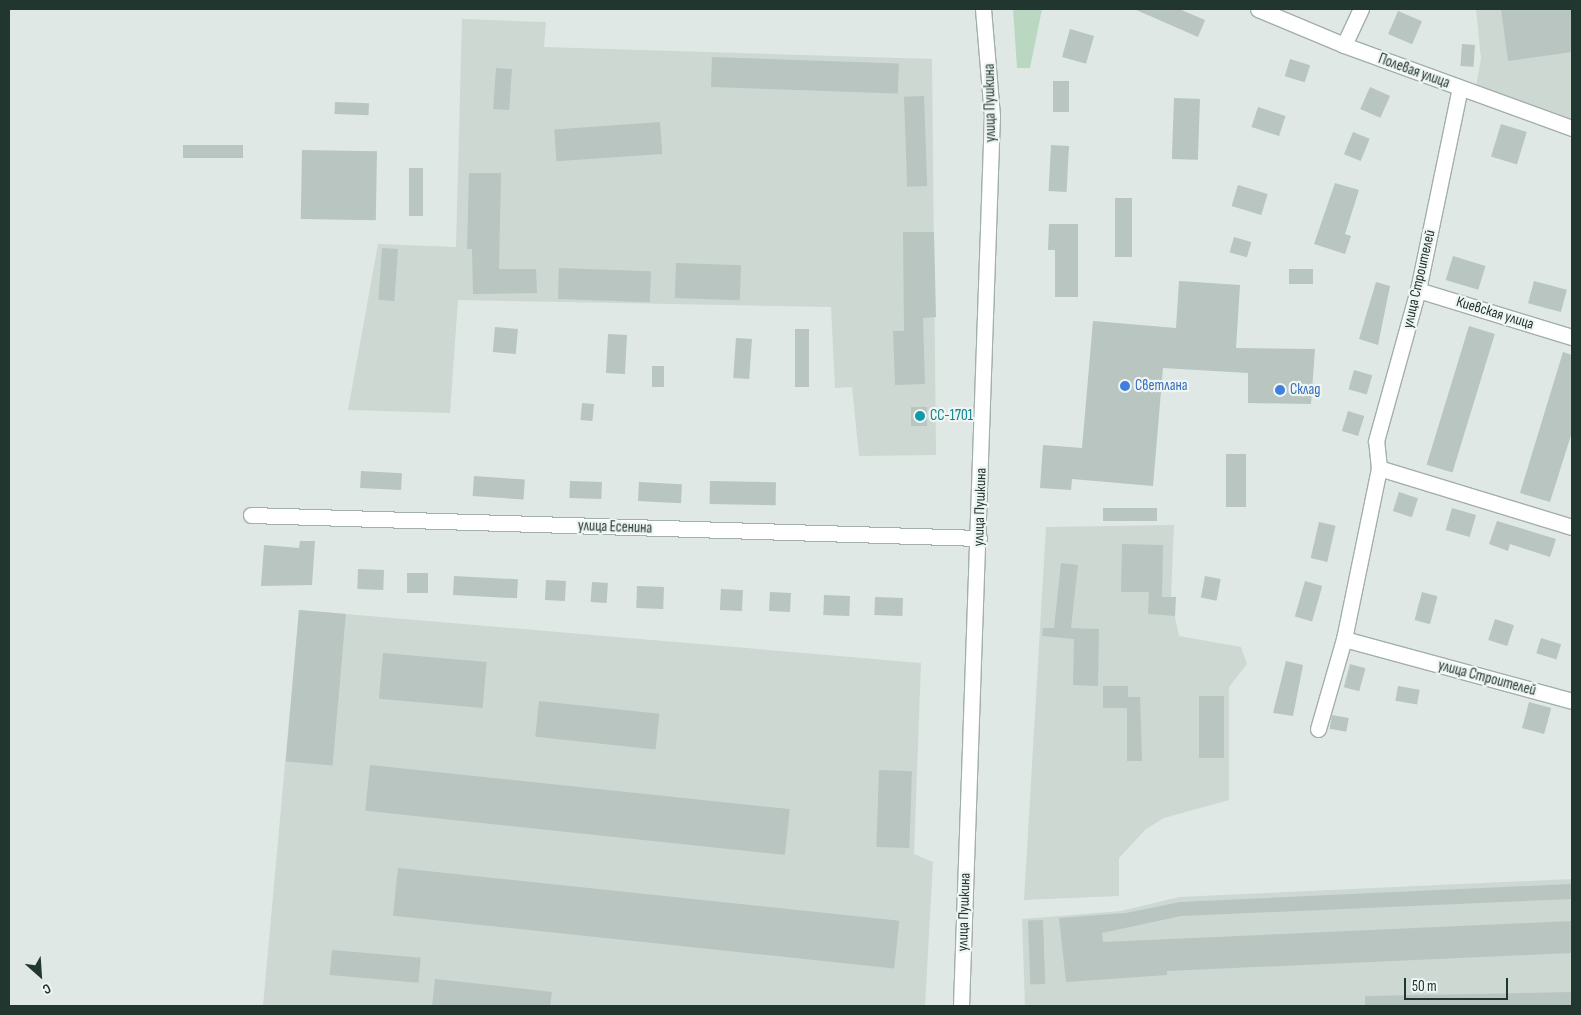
<!DOCTYPE html>
<html>
<head>
<meta charset="utf-8">
<style>
	body { margin:0 }
	#map { position:relative; width:1581px; height:1015px; overflow:hidden; background:#dfe8e4; font-family:"Sofia Sans Condensed",sans-serif }
	div>[style] { position:absolute }
	.built>* { inset:0; background:#cdd8d3 }
	.green>* { inset:0; background:#bad7c1 }
	.building>* { inset:0; background:#b8c5c0; transform-origin:0 0 }
	.roads { filter:drop-shadow(1px 0 #a3afaa) drop-shadow(-1px 0 #a3afaa) drop-shadow(0 1px #a3afaa) drop-shadow(0 -1px #a3afaa) }
	.street>* { height:15px; margin:-7.5px; padding:0 7.5px; transform-origin:7.5px; border-radius:7.5px; background:#fff }
	.secondary>* { height:15px; margin:-7.5px; padding:0 7.5px; transform-origin:7.5px; border-radius:7.5px; background:#fff }
	.dots>* { width:14px; height:14px; translate:-50% -50%; box-sizing:border-box; border:2px solid #eff5f2; border-radius:50% }
	span { translate:-50% -50%; white-space:nowrap; text-align:center; line-height:1.15; -webkit-text-stroke:4.5px #eff5f2; paint-order:stroke }
	.street-label { font-size:15px; color:#223630 }
	.shop-label { font-size:15px; color:#366cbe }
	.left { translate:0 -50%; text-align:left }
	.culture-label { font-size:15px; color:#0d838f }
	.frame { position:absolute; inset:0; border:10px solid #223630; pointer-events:none }
	.north { position:absolute; left:15px; top:950px; width:50px; height:50px; -webkit-text-stroke:4px #eff5f2; paint-order:stroke; rotate:154deg; font-size:14px; font-weight:700; line-height:20px; text-align:center; color:#223630 }
	.north::after { content:''; display:block; margin:auto; width:18px; height:22px; background:#223630; clip-path:polygon(50% 0,100% 100%,50% 72%,0 100%) }
	.scale { position:absolute; left:1404px; top:978px; width:104px; height:22px; box-sizing:border-box; border:2px solid #223630; border-top:0; padding-left:6px; font-size:15px; line-height:18px; white-space:nowrap; color:#223630; -webkit-text-stroke:4px #eff5f2; paint-order:stroke }
</style>
</head>
<body>
<div id="map">
	<div class="built">
		<div style="clip-path:polygon(1476px 9px,1572px 9px,1572px 119px,1476px 86px,1481px 59px)"></div>
		<div style="clip-path:polygon(462px 19px,546px 22px,544px 47px,932px 59px,936px 455px,859px 456px,852px 387px,835px 388px,831px 307px,458px 300px,450px 413px,348px 410px,378px 244px,456px 247px)"></div>
		<div style="clip-path:polygon(1174px 525px,1171px 597px,1179px 636px,1241px 647px,1247px 664px,1229px 687px,1229px 800px,1164px 818px,1146px 829px,1119px 858px,1119px 896px,1024px 900px,1046px 527px)"></div>
		<div style="clip-path:polygon(299px 610px,921px 663px,914px 854px,933px 862px,925px 1006px,263px 1006px)"></div>
		<div style="clip-path:polygon(1572px 879px,1572px 1006px,1025px 1006px,1022px 919px,1121px 911px,1179px 897px)"></div>
	</div>
	<div class="green">
		<div style="clip-path:polygon(1013px 9px,1042px 9px,1030px 68px,1017px 68px)"></div>
	</div>
	<div class="building">
		<div style="clip-path:polygon(1134px 9px,1179px 9px,1205px 20px,1198px 37px)"></div>
		<div style="clip-path:polygon(1501px 9px,1572px 9px,1572px 52px,1508px 61px)"></div>
		<div style="left:1398px;top:11px;width:26px;height:25px;rotate:23deg"></div>
		<div style="left:1070px;top:29px;width:25px;height:29px;rotate:16deg"></div>
		<div style="left:1462px;top:44px;width:13px;height:22px;rotate:4deg"></div>
		<div style="left:712px;top:57px;width:187px;height:30px;rotate:2deg"></div>
		<div style="left:1290px;top:59px;width:21px;height:18px;rotate:17deg"></div>
		<div style="left:496px;top:68px;width:16px;height:41px;rotate:4deg"></div>
		<div style="left:1053px;top:81px;width:16px;height:31px"></div>
		<div style="left:1370px;top:87px;width:22px;height:24px;rotate:24deg"></div>
		<div style="left:924px;top:96px;width:90px;height:20px;rotate:88deg"></div>
		<div style="left:1174px;top:98px;width:26px;height:61px;rotate:2deg"></div>
		<div style="left:335px;top:102px;width:34px;height:12px;rotate:2deg"></div>
		<div style="left:1258px;top:107px;width:29px;height:21px;rotate:18deg"></div>
		<div style="left:660px;top:122px;width:32px;height:106px;rotate:86deg"></div>
		<div style="left:1501px;top:124px;width:27px;height:34px;rotate:17deg"></div>
		<div style="left:1353px;top:132px;width:18px;height:24px;rotate:22deg"></div>
		<div style="left:183px;top:145px;width:60px;height:13px"></div>
		<div style="left:1051px;top:145px;width:18px;height:46px;rotate:3deg"></div>
		<div style="left:302px;top:150px;width:75px;height:69px;rotate:1deg"></div>
		<div style="left:409px;top:168px;width:14px;height:48px"></div>
		<div style="clip-path:polygon(469px 173px,501px 173px,499px 269px,536px 269px,537px 293px,473px 294px,472px 249px,467px 249px)"></div>
		<div style="clip-path:polygon(1335px 183px,1359px 190px,1345px 234px,1351px 236px,1345px 254px,1314px 244px)"></div>
		<div style="left:1238px;top:185px;width:31px;height:22px;rotate:17deg"></div>
		<div style="left:1115px;top:198px;width:17px;height:59px"></div>
		<div style="clip-path:polygon(1049px 224px,1078px 224px,1078px 297px,1055px 297px,1055px 250px,1048px 250px)"></div>
		<div style="clip-path:polygon(903px 232px,934px 232px,936px 317px,923px 318px,925px 384px,895px 385px,893px 331px,904px 331px)"></div>
		<div style="left:1234px;top:237px;width:18px;height:16px;rotate:16deg"></div>
		<div style="left:382px;top:248px;width:16px;height:52px;rotate:4deg"></div>
		<div style="left:1453px;top:256px;width:34px;height:25px;rotate:17deg"></div>
		<div style="left:676px;top:263px;width:65px;height:35px;rotate:2deg"></div>
		<div style="left:559px;top:268px;width:92px;height:31px;rotate:2deg"></div>
		<div style="left:1313px;top:269px;width:15px;height:24px;rotate:90deg"></div>
		<div style="clip-path:polygon(1179px 281px,1240px 285px,1236px 348px,1315px 349px,1311px 404px,1248px 403px,1248px 373px,1163px 368px,1153px 486px,1072px 479px,1071px 490px,1040px 488px,1043px 445px,1082px 448px,1093px 321px,1176px 328px)"></div>
		<div style="left:1534px;top:281px;width:34px;height:23px;rotate:15deg"></div>
		<div style="clip-path:polygon(1376px 282px,1390px 286px,1378px 345px,1359px 339px)"></div>
		<div style="left:1469px;top:326px;width:27px;height:145px;rotate:17deg"></div>
		<div style="left:495px;top:327px;width:23px;height:25px;rotate:5deg"></div>
		<div style="left:795px;top:329px;width:14px;height:58px"></div>
		<div style="left:608px;top:334px;width:19px;height:39px;rotate:3deg"></div>
		<div style="left:736px;top:338px;width:16px;height:40px;rotate:4deg"></div>
		<div style="clip-path:polygon(1563px 352px,1572px 355px,1572px 432px,1550px 502px,1520px 493px)"></div>
		<div style="left:652px;top:366px;width:12px;height:21px"></div>
		<div style="left:1354px;top:370px;width:19px;height:20px;rotate:16deg"></div>
		<div style="left:582px;top:403px;width:12px;height:17px;rotate:5deg"></div>
		<div style="left:911px;top:407px;width:16px;height:19px"></div>
		<div style="left:1348px;top:411px;width:17px;height:21px;rotate:17deg"></div>
		<div style="left:1226px;top:454px;width:20px;height:53px"></div>
		<div style="left:361px;top:471px;width:41px;height:17px;rotate:3deg"></div>
		<div style="left:474px;top:476px;width:51px;height:20px;rotate:4deg"></div>
		<div style="left:570px;top:481px;width:32px;height:17px;rotate:2deg"></div>
		<div style="left:710px;top:481px;width:66px;height:23px;rotate:1deg"></div>
		<div style="left:639px;top:482px;width:43px;height:19px;rotate:3deg"></div>
		<div style="left:1399px;top:492px;width:20px;height:20px;rotate:18deg"></div>
		<div style="left:1157px;top:508px;width:13px;height:54px;rotate:90deg"></div>
		<div style="left:1452px;top:508px;width:25px;height:23px;rotate:16deg"></div>
		<div style="clip-path:polygon(1497px 521px,1556px 539px,1550px 557px,1510px 544px,1508px 551px,1489px 544px)"></div>
		<div style="left:1319px;top:522px;width:17px;height:37px;rotate:13deg"></div>
		<div style="clip-path:polygon(300px 541px,315px 541px,312px 585px,261px 586px,264px 545px,299px 548px)"></div>
		<div style="clip-path:polygon(1122px 544px,1163px 545px,1162px 597px,1176px 597px,1175px 616px,1148px 614px,1149px 592px,1121px 592px)"></div>
		<div style="clip-path:polygon(1061px 563px,1078px 565px,1071px 628px,1099px 629px,1098px 686px,1073px 685px,1074px 639px,1042px 636px,1043px 628px,1054px 628px)"></div>
		<div style="left:358px;top:569px;width:26px;height:20px;rotate:2deg"></div>
		<div style="left:407px;top:573px;width:21px;height:20px"></div>
		<div style="left:454px;top:576px;width:64px;height:19px;rotate:3deg"></div>
		<div style="left:1205px;top:576px;width:16px;height:22px;rotate:11deg"></div>
		<div style="left:546px;top:580px;width:20px;height:20px;rotate:3deg"></div>
		<div style="left:1305px;top:581px;width:18px;height:37px;rotate:16deg"></div>
		<div style="left:592px;top:582px;width:16px;height:20px;rotate:4deg"></div>
		<div style="left:637px;top:586px;width:27px;height:22px;rotate:2deg"></div>
		<div style="left:721px;top:589px;width:22px;height:21px;rotate:3deg"></div>
		<div style="left:770px;top:592px;width:21px;height:19px;rotate:3deg"></div>
		<div style="left:1422px;top:592px;width:16px;height:29px;rotate:15deg"></div>
		<div style="left:824px;top:595px;width:26px;height:20px;rotate:2deg"></div>
		<div style="left:875px;top:597px;width:28px;height:18px;rotate:2deg"></div>
		<div style="left:299px;top:610px;width:47px;height:152px;rotate:5deg"></div>
		<div style="left:1495px;top:619px;width:20px;height:22px;rotate:18deg"></div>
		<div style="left:1541px;top:638px;width:21px;height:16px;rotate:17deg"></div>
		<div style="left:383px;top:653px;width:104px;height:46px;rotate:5deg"></div>
		<div style="clip-path:polygon(1286px 661px,1303px 665px,1293px 716px,1273px 713px)"></div>
		<div style="left:1350px;top:664px;width:16px;height:24px;rotate:15deg"></div>
		<div style="clip-path:polygon(1103px 686px,1128px 686px,1128px 697px,1140px 697px,1142px 761px,1127px 761px,1127px 708px,1103px 708px)"></div>
		<div style="left:1398px;top:686px;width:22px;height:15px;rotate:10deg"></div>
		<div style="left:1199px;top:696px;width:25px;height:62px"></div>
		<div style="left:539px;top:701px;width:121px;height:36px;rotate:6deg"></div>
		<div style="left:1529px;top:702px;width:23px;height:27px;rotate:15deg"></div>
		<div style="left:1332px;top:715px;width:17px;height:14px;rotate:10deg"></div>
		<div style="left:370px;top:765px;width:422px;height:46px;rotate:6deg"></div>
		<div style="left:879px;top:770px;width:33px;height:77px;rotate:2deg"></div>
		<div style="left:398px;top:868px;width:504px;height:48px;rotate:6deg"></div>
		<div style="clip-path:polygon(1572px 884px,1572px 899px,1181px 916px,1102px 933px,1103px 942px,1572px 921px,1572px 953px,1167px 971px,1167px 975px,1066px 982px,1059px 918px,1126px 913px,1180px 902px)"></div>
		<div style="left:1043px;top:920px;width:64px;height:15px;rotate:88deg"></div>
		<div style="left:332px;top:950px;width:89px;height:25px;rotate:5deg"></div>
		<div style="clip-path:polygon(435px 979px,552px 992px,550px 1006px,432px 1006px)"></div>
		<div style="clip-path:polygon(1572px 992px,1572px 1006px,1365px 1006px,1365px 996px)"></div>
	</div>
	<div class="roads">
		<div class="street">
			<div style="left:1344px;top:45px;width:243px;rotate:20deg"></div>
			<div style="left:1418px;top:290px;width:161px;rotate:17deg"></div>
			<div style="left:1379px;top:468px;width:202px;rotate:17deg"></div>
			<div style="left:251px;top:515px;width:728px;rotate:1.81deg"></div>
			<div style="left:1344px;top:639px;width:175px;rotate:-78.4deg"></div>
			<div style="left:1379px;top:468px;width:27px;rotate:-96deg"></div>
			<div style="left:1376px;top:441px;width:157px;rotate:-74.5deg"></div>
			<div style="left:1418px;top:290px;width:206px;rotate:-78.3deg"></div>
			<div style="left:1318px;top:729px;width:94px;rotate:-73.9deg"></div>
			<div style="left:1344px;top:639px;width:236px;rotate:15.2deg"></div>
		</div>
		<div class="secondary">
			<div style="left:1258px;top:9px;width:93px;rotate:22.7deg"></div>
			<div style="left:1344px;top:45px;width:40px;rotate:-65deg"></div>
			<div style="left:961px;top:1006px;width:891px;rotate:-88.01deg"></div>
			<div style="left:992px;top:116px;width:107px;rotate:-94.8deg"></div>
		</div>
	</div>
	<div class="dots">
		<div style="left:1125px;top:386px;background:#3f7fe0"></div>
		<div style="left:1280px;top:390px;background:#3f7fe0"></div>
		<div style="left:920px;top:416px;background:#0f9aa8"></div>
	</div>
	<div class="street-label">
		<span style="left:1414px;top:71px;rotate:20deg">Полевая улица</span>
		<span style="left:990px;top:103px;rotate:-91deg">улица Пушкина</span>
		<span style="left:1419px;top:279px;rotate:-77deg">улица Строителей</span>
		<span style="left:1495px;top:313px;rotate:17deg">Киевская улица</span>
		<span style="left:980px;top:507px;rotate:-88deg">улица Пушкина</span>
		<span style="left:615px;top:527px;rotate:2deg">улица Есенина</span>
		<span style="left:1487px;top:678px;rotate:15deg">улица Строителей</span>
		<span style="left:964px;top:912px;rotate:-88deg">улица Пушкина</span>
	</div>
	<div class="shop-label">
		<span class="left" style="left:1135px;top:386px">Светлана</span>
		<span class="left" style="left:1290px;top:390px">Склад</span>
	</div>
	<div class="culture-label">
		<span class="left" style="left:930px;top:416px">СС-1701</span>
	</div>
	<div class="frame"></div>
	<div class="north">С</div>
	<div class="scale">50 m</div>
</div>
</body>
</html>
